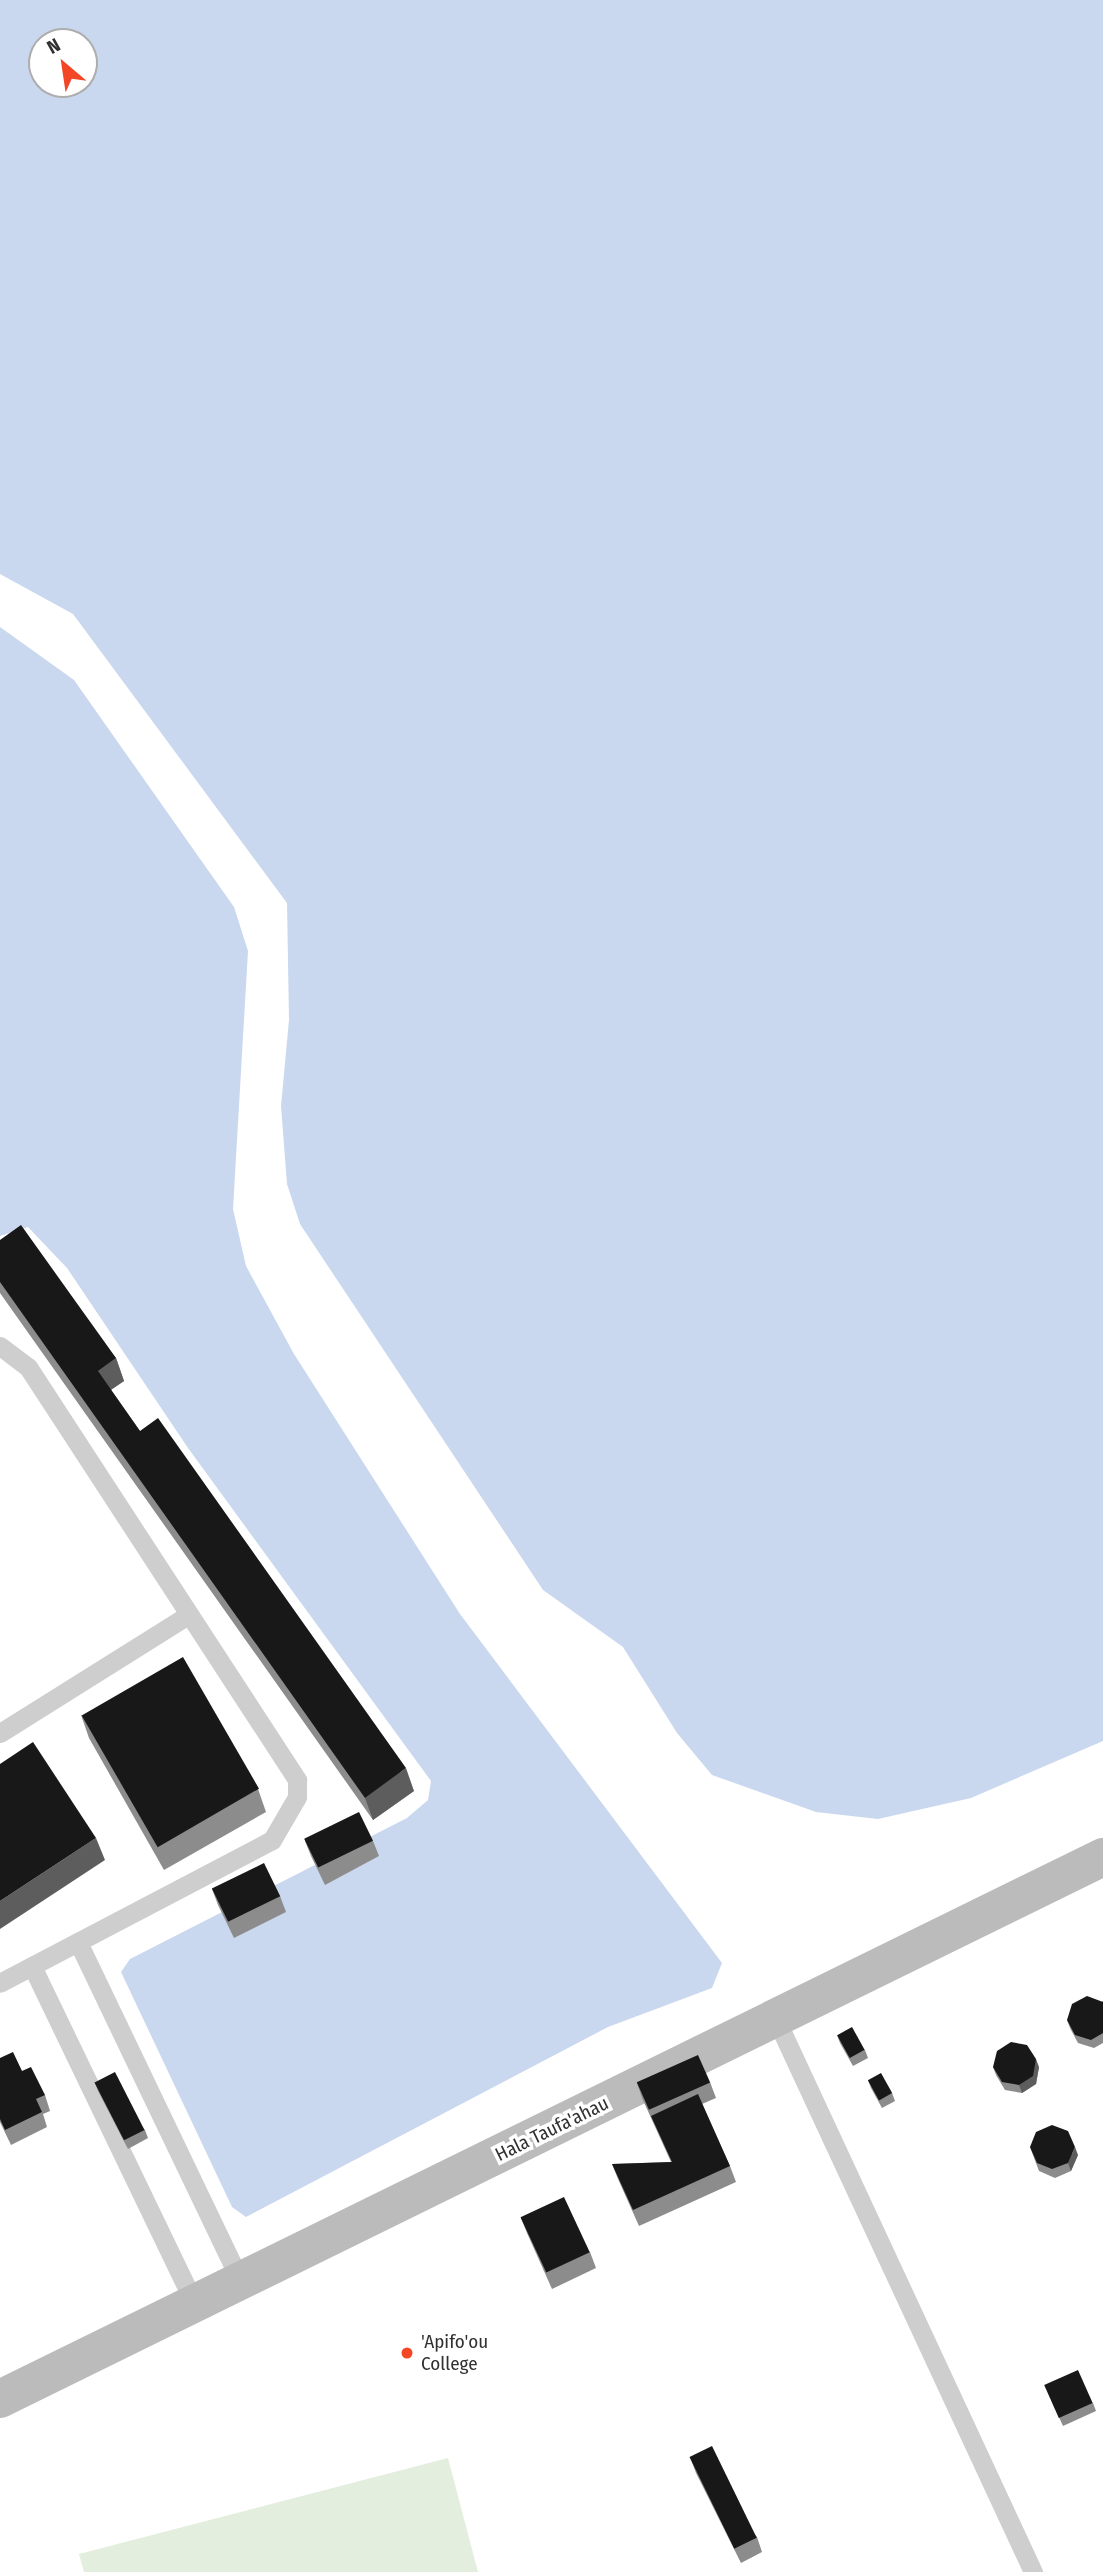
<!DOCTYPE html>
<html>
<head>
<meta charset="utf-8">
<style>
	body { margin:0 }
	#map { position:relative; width:1103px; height:2572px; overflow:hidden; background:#fff; font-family:"Fira Sans Condensed",sans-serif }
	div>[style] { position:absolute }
	.green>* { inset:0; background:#e3eede }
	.water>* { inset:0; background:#c9d8ef }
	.lane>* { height:19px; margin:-9.5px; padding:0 9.5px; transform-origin:9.5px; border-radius:9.5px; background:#cecece }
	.secondary>* { height:38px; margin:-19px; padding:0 19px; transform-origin:19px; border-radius:19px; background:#bbb }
	.wall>* { inset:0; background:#8c8c8c }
	.shaded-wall>* { inset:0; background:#5d5d5d }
	.building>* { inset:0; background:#181818; transform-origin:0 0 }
	.dots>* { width:19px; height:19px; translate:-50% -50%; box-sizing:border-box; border:4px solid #fff; border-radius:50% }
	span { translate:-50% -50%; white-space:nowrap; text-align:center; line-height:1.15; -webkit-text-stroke:7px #fff; paint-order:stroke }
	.street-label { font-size:19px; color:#313131 }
	.poi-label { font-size:19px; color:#313131 }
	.left { translate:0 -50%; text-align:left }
	.north { position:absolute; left:28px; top:28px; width:70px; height:70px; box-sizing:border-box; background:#fff; border:2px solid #adadad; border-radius:50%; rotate:331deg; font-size:19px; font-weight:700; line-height:28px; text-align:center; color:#313131 }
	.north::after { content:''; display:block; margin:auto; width:24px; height:32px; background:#f34627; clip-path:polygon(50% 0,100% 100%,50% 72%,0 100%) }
</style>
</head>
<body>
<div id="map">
	<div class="green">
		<div style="clip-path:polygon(448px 2458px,478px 2572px,84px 2572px,79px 2554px)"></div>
	</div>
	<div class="water">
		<div style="clip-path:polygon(evenodd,0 0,1103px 0,1103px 1741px,971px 1798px,878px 1819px,816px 1812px,712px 1775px,677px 1733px,623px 1647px,543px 1590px,300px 1224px,287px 1184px,281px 1106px,289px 1020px,287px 903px,73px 614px,0 574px,0 0,84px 42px,84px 84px,42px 84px,42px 42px,84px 42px)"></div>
		<div style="clip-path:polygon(0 627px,74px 680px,234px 907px,248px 951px,233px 1209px,246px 1266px,294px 1354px,460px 1614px,722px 1963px,712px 1988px,608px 2027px,246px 2217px,232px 2207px,121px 1972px,130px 1959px,407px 1818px,428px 1800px,431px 1781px,188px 1448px,67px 1268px,28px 1227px,0 1236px)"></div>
	</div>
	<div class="lane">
		<div style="left:0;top:1346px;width:35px;rotate:37deg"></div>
		<div style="left:28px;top:1367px;width:493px;rotate:56.9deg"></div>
		<div style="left:297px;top:1780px;width:17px;rotate:90deg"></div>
		<div style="left:297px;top:1797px;width:50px;rotate:120.2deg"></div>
		<div style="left:272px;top:1840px;width:307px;rotate:152.3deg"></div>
		<div style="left:0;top:1733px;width:222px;rotate:-32.1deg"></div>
		<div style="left:78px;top:1942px;width:377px;rotate:64.4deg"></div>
		<div style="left:32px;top:1966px;width:375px;rotate:64.3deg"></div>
		<div style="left:776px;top:2019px;width:610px;rotate:65.07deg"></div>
	</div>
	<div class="secondary">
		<div style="left:0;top:2399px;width:1229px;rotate:-26.17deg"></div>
	</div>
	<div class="wall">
		<div style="clip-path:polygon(0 1240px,116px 1358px,124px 1381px,111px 1390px,140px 1431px,414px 1791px,373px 1820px,0 1293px)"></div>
		<div style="clip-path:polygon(81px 1715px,258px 1789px,266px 1812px,164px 1870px,89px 1738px)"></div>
		<div style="clip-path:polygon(305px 1841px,373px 1841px,379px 1856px,325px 1885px,311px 1856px)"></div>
		<div style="clip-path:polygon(212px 1889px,280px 1896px,286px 1912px,234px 1938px,218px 1905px)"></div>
		<div style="clip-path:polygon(1103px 2001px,1103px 2043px,1094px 2048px,1078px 2043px,1070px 2028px,1067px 2020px)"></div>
		<div style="clip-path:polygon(837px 2035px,865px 2050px,868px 2058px,853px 2066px,840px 2043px)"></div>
		<div style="clip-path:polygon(0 2058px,22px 2071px,45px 2095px,50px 2111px,43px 2114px,47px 2127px,11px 2145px,0 2122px)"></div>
		<div style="clip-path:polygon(993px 2067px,1039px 2067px,1036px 2084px,1022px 2093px,1005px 2090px,996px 2075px)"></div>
		<div style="clip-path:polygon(868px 2080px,892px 2093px,895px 2101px,882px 2108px,871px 2088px)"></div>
		<div style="clip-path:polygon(710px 2082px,716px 2098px,702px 2104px,730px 2166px,736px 2182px,639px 2226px,618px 2179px,612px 2164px,671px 2162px,642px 2098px,637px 2083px)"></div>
		<div style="clip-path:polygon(95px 2083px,145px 2130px,148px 2138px,128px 2149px,98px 2091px)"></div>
		<div style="clip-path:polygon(1030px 2147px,1078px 2155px,1071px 2171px,1055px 2178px,1039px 2171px)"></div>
		<div style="clip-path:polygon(521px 2218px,590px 2252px,596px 2268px,552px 2289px,527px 2233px)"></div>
		<div style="clip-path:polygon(1045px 2386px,1093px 2403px,1096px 2411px,1063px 2426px)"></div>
		<div style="clip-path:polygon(690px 2457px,757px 2537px,762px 2552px,741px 2563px,696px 2473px)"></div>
	</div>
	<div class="shaded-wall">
		<div style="clip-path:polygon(116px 1358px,124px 1381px,106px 1393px,98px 1371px)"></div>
		<div style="clip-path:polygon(406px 1768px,414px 1791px,373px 1820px,365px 1798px)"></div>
		<div style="clip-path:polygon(96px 1838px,105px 1860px,0 1929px,0 1901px)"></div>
		<div style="clip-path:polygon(1036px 2059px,1039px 2067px,1036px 2084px,1022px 2093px,1019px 2085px)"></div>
		<div style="clip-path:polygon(1075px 2147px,1078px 2155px,1071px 2171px,1068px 2163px)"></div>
	</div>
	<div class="building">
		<div style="clip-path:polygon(21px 1225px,116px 1358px,98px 1371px,140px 1431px,158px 1418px,406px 1768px,365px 1798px,0 1282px,0 1240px)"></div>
		<div style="left:183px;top:1657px;width:152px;height:117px;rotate:60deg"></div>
		<div style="clip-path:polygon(33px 1742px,96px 1838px,0 1901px,0 1764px)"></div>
		<div style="left:359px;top:1812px;width:32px;height:61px;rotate:64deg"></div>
		<div style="left:264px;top:1863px;width:37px;height:58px;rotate:64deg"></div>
		<div style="clip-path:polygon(1087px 1996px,1103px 2002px,1103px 2033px,1091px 2040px,1075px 2035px,1067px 2020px,1072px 2004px)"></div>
		<div style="left:852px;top:2027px;width:26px;height:17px;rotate:61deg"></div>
		<div style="clip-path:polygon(1011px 2042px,1027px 2045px,1036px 2059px,1033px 2076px,1019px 2085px,1002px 2082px,993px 2067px,997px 2051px)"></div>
		<div style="clip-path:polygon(13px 2052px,22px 2071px,31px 2067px,45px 2095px,36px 2099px,42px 2112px,5px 2130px,0 2119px,0 2058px)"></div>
		<div style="left:698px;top:2055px;width:30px;height:67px;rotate:66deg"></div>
		<div style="left:115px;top:2072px;width:65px;height:23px;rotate:63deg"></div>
		<div style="left:881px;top:2073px;width:23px;height:15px;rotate:61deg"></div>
		<div style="clip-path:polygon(698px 2094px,730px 2166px,633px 2210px,612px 2164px,672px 2162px,651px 2116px)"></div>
		<div style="clip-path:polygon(1052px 2125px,1068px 2131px,1075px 2147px,1068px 2163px,1052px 2169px,1037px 2163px,1030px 2147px,1036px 2132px)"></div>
		<div style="left:564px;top:2197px;width:61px;height:48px;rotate:65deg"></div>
		<div style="left:1078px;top:2370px;width:36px;height:37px;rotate:66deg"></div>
		<div style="left:712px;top:2446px;width:102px;height:25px;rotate:64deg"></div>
	</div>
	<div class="dots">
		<div style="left:407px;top:2353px;background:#f34627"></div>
	</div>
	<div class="street-label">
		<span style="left:552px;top:2129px;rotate:-26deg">Hala Taufa'ahau</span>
	</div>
	<div class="poi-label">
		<span class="left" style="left:421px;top:2353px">'Apifo'ou<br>College</span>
	</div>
	<div class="north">N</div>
</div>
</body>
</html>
